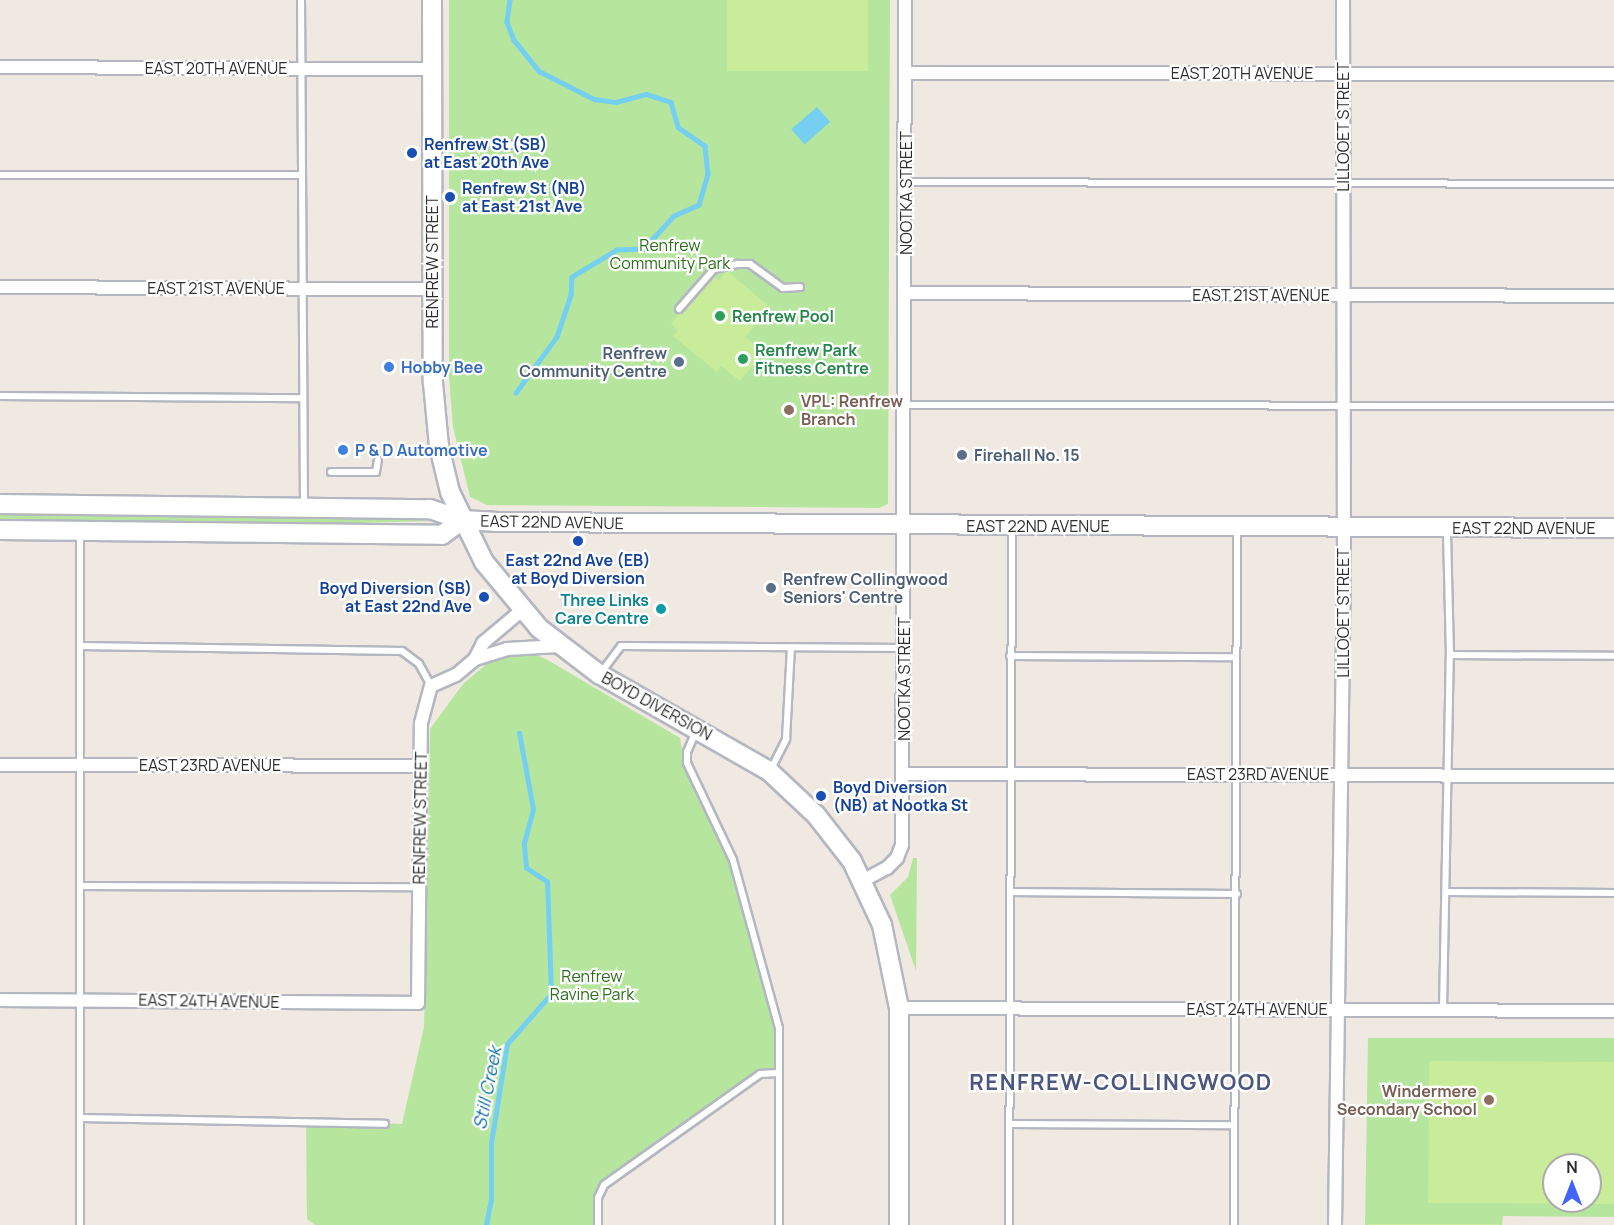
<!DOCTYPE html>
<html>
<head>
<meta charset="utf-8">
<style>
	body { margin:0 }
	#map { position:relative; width:1614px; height:1225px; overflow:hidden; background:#efe9e1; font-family:Manrope,sans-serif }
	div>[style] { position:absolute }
	.green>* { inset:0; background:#b6e59e }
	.pitch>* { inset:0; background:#c9ec9a; transform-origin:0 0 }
	.water>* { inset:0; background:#75cff0; transform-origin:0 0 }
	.stream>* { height:4.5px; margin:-2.25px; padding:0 2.25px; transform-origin:2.25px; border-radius:2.25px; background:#75cff0 }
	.roads { filter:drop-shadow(2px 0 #b4b7c1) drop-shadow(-2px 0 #b4b7c1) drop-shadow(0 2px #b4b7c1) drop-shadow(0 -2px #b4b7c1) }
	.lane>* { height:6px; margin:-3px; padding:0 3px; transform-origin:3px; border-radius:3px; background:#fff }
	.street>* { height:12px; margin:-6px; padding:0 6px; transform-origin:6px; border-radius:6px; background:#fff }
	.secondary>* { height:18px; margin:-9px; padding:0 9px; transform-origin:9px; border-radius:9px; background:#fff }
	.dots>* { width:16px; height:16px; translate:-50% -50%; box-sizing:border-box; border:3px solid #fff; border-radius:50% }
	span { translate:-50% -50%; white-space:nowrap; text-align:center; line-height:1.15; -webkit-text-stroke:4.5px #fff; paint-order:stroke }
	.street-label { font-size:16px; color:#2e2e2e }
	.transit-label { font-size:16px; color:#164399; font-weight:700 }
	.left { translate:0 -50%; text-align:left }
	.right { translate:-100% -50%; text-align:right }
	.park-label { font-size:16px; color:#2c6e1b }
	.leisure-label { font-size:16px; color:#27864d; font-weight:700 }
	.service-label { font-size:16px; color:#4e5e75; font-weight:700 }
	.shop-label { font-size:16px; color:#366cbe; font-weight:700 }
	.education-label { font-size:16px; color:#785e54; font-weight:700 }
	.culture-label { font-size:16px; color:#0d838f; font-weight:700 }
	.water-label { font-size:18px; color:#0d6fa3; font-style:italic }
	.district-label { font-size:22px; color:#4d5680; font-weight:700; letter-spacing:1.5px }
	.north { position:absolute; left:1542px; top:1153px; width:60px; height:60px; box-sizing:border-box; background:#fff; border:2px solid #ababab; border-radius:50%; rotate:0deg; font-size:16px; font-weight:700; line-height:24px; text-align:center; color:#2e2e2e }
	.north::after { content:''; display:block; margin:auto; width:21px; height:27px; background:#4264fb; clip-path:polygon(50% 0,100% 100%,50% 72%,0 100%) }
</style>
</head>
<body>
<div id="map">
	<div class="green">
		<div style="clip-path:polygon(449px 0,890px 0,888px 504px,879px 508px,487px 505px,470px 497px,453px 427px,449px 376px)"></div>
		<div style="clip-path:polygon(0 512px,346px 515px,431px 521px,323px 524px,0 521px)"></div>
		<div style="clip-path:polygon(510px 654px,533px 654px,546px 659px,680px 738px,686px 772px,690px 771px,733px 860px,779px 1028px,778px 1073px,760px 1074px,600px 1191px,598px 1225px,315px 1225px,307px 1219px,306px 1121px,402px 1124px,424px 1027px,430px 729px,463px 684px,489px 662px)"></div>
		<div style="clip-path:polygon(913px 858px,917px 858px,916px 971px,890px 895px,908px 877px)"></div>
		<div style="clip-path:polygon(evenodd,1368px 1038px,1614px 1038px,1614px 1217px,1503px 1216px,1502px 1225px,1365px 1225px,1368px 1038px,1554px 1165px,1590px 1165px,1590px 1201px,1554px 1201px,1554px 1165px)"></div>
	</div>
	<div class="pitch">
		<div style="left:727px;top:0;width:141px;height:71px"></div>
		<div style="clip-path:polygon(727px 271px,770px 307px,745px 337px,764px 352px,740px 381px,721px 366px,717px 372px,673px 336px,678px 330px,671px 324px,712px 275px,719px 280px)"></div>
		<div style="clip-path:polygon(evenodd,1429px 1061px,1614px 1062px,1614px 1204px,1428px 1203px,1429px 1061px,1554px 1165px,1590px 1165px,1590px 1201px,1554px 1201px,1554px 1165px)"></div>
		<div style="left:1368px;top:1224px;width:131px;height:1px"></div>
	</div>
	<div class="water">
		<div style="left:817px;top:107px;width:20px;height:34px;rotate:49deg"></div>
	</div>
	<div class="stream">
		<div style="left:510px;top:0;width:22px;rotate:98deg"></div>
		<div style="left:507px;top:22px;width:19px;rotate:69deg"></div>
		<div style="left:514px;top:40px;width:40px;rotate:51deg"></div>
		<div style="left:539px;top:71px;width:62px;rotate:27deg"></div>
		<div style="left:594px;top:99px;width:22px;rotate:8deg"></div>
		<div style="left:616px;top:102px;width:31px;rotate:-15deg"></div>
		<div style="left:646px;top:94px;width:26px;rotate:18deg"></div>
		<div style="left:671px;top:102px;width:26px;rotate:74deg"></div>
		<div style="left:678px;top:127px;width:33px;rotate:35deg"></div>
		<div style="left:705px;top:146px;width:28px;rotate:84deg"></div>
		<div style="left:708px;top:174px;width:32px;rotate:106deg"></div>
		<div style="left:699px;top:205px;width:27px;rotate:156deg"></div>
		<div style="left:674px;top:216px;width:45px;rotate:132.3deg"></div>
		<div style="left:644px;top:249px;width:27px;rotate:178deg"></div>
		<div style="left:617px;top:250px;width:52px;rotate:149deg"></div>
		<div style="left:572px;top:277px;width:18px;rotate:93deg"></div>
		<div style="left:571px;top:295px;width:44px;rotate:108.4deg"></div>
		<div style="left:557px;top:337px;width:69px;rotate:126.2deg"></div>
		<div style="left:486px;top:1225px;width:25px;rotate:-79deg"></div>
		<div style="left:491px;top:1200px;width:57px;rotate:-90deg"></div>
		<div style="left:491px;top:1143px;width:100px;rotate:-80.8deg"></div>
		<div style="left:507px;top:1044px;width:67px;rotate:-48.7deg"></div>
		<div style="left:551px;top:994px;width:112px;rotate:-92deg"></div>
		<div style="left:547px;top:882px;width:25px;rotate:-146deg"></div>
		<div style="left:526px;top:868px;width:25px;rotate:-95deg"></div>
		<div style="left:524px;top:843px;width:35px;rotate:-75deg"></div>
		<div style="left:533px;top:809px;width:77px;rotate:-100.4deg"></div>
	</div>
	<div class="roads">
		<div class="lane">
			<div style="left:301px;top:0;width:506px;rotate:89.66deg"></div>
			<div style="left:493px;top:144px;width:33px;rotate:2deg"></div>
			<div style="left:0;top:175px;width:301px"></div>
			<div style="left:906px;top:182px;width:708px;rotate:0.16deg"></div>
			<div style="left:679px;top:309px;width:53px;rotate:-48.8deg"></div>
			<div style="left:714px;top:269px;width:25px;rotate:-12deg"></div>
			<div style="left:738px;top:264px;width:12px"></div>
			<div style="left:750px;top:264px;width:41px;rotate:36deg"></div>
			<div style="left:783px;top:288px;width:17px;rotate:-3deg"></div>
			<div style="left:0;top:396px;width:303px;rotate:0.4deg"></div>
			<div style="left:905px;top:405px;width:709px;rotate:0.08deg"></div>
			<div style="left:331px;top:472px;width:45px"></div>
			<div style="left:376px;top:472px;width:12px;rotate:-81deg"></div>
			<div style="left:80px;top:534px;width:691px;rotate:90deg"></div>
			<div style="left:80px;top:646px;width:322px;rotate:0.9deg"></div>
			<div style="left:402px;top:651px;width:21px;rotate:37deg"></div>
			<div style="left:419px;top:664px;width:25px;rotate:61deg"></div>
			<div style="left:1450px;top:655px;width:164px;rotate:0.3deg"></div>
			<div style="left:1010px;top:656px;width:225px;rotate:0.3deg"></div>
			<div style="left:600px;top:674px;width:35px;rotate:-53deg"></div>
			<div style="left:621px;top:646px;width:282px;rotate:0.4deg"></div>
			<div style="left:696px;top:731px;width:23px;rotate:113deg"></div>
			<div style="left:687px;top:752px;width:11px;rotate:90deg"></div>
			<div style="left:687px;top:763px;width:107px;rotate:64.6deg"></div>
			<div style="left:733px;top:860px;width:174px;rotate:74.7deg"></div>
			<div style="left:779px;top:1028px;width:197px;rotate:90deg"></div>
			<div style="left:770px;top:771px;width:36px;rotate:-63deg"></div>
			<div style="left:786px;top:739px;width:92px;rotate:-86.9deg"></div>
			<div style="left:82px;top:886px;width:337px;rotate:0.2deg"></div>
			<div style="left:1010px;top:892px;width:227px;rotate:0.5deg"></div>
			<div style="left:1446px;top:892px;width:168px;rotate:0.3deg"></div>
			<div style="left:1443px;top:1010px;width:355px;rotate:-88.9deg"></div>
			<div style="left:1450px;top:655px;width:126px;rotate:-91.4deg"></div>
			<div style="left:81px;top:1118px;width:304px;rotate:1.1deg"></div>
			<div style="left:1011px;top:1124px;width:223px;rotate:0.3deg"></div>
			<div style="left:598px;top:1225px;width:27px;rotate:-90deg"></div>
			<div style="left:598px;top:1198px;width:14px;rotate:-65deg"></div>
			<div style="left:604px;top:1185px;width:191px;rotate:-35.4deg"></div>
			<div style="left:760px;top:1074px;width:18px;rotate:-3deg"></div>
			<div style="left:1009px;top:1225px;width:697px;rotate:-89.75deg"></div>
			<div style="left:1234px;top:1225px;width:696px;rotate:-89.75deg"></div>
		</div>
		<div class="street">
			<div style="left:0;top:67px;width:432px;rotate:0.3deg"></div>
			<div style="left:906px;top:73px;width:708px;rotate:0.08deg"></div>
			<div style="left:0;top:287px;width:432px;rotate:0.3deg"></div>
			<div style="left:907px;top:293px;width:707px;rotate:0.24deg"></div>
			<div style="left:475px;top:659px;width:34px;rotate:-17deg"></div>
			<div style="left:507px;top:649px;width:52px;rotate:-3.3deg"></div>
			<div style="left:0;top:765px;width:421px;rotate:0.1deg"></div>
			<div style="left:903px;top:774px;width:711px;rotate:0.16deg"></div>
			<div style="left:864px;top:880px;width:26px;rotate:-28deg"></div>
			<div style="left:887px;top:868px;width:14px;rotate:-45deg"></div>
			<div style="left:897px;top:858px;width:14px;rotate:-69deg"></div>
			<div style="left:902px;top:845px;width:845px;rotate:-89.8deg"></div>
			<div style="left:0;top:1000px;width:418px;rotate:0.4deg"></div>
			<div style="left:418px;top:1003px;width:280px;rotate:-89.4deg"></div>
			<div style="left:421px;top:723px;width:38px;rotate:-75deg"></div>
			<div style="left:431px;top:686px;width:27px;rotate:-24deg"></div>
			<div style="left:456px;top:675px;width:25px;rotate:-40deg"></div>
			<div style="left:475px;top:659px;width:18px;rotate:-63deg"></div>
			<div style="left:483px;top:643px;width:51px;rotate:-40.2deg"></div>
			<div style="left:899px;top:1008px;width:715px;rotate:0.24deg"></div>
			<div style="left:1335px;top:1225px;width:663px;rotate:-89.22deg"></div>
			<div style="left:1344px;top:562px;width:562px;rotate:-90.1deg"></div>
		</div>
		<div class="secondary">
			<div style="left:432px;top:0;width:383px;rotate:89.9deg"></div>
			<div style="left:433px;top:383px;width:63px;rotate:84.6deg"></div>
			<div style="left:439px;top:446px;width:47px;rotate:76.6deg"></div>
			<div style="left:450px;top:492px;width:78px;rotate:64.1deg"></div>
			<div style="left:484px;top:562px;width:86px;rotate:50.2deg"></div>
			<div style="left:539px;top:628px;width:76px;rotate:37.5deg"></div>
			<div style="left:599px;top:674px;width:196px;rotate:29.7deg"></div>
			<div style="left:769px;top:771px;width:64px;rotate:43.1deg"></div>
			<div style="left:816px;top:815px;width:58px;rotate:52deg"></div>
			<div style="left:852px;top:861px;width:71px;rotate:64.9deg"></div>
			<div style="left:882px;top:925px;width:85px;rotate:78.4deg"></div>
			<div style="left:899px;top:1008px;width:217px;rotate:90deg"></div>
			<div style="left:0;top:504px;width:430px;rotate:0.7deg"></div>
			<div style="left:430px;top:509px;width:34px;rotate:19deg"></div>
			<div style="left:462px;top:520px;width:33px;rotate:3deg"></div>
			<div style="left:495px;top:522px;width:1119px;rotate:0.31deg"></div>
			<div style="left:0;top:530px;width:442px;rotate:0.6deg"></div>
			<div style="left:442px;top:535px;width:25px;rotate:-37deg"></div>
		</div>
	</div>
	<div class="dots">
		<div style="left:412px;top:153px;background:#1a4fb4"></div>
		<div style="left:450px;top:197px;background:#1a4fb4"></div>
		<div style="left:720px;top:316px;background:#2e9e5b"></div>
		<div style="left:743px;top:359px;background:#2e9e5b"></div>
		<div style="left:679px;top:362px;background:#5c6f8a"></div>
		<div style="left:389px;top:367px;background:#3f7fe0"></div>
		<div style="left:789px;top:410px;background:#8d6e63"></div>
		<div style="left:343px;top:450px;background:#3f7fe0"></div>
		<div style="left:962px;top:455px;background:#5c6f8a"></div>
		<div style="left:578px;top:541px;background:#1a4fb4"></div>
		<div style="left:771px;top:588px;background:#5c6f8a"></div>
		<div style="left:484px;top:597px;background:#1a4fb4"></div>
		<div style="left:661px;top:609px;background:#0f9aa8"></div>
		<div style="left:821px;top:796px;background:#1a4fb4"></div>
		<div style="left:1489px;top:1100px;background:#8d6e63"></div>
	</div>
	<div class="street-label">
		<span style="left:216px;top:68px">EAST 20TH AVENUE</span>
		<span style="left:1242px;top:73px">EAST 20TH AVENUE</span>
		<span style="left:1343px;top:127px;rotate:-90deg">LILLOOET STREET</span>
		<span style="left:906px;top:193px;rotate:-90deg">NOOTKA STREET</span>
		<span style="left:432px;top:262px;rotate:-90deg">RENFREW STREET</span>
		<span style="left:216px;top:288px">EAST 21ST AVENUE</span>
		<span style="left:1261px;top:295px">EAST 21ST AVENUE</span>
		<span style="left:552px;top:522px;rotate:1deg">EAST 22ND AVENUE</span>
		<span style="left:1038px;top:526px">EAST 22ND AVENUE</span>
		<span style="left:1524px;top:528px">EAST 22ND AVENUE</span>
		<span style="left:1343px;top:613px;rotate:-90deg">LILLOOET STREET</span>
		<span style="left:904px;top:679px;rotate:-90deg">NOOTKA STREET</span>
		<span style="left:657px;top:706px;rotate:29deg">BOYD DIVERSION</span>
		<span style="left:210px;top:765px">EAST 23RD AVENUE</span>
		<span style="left:1258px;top:774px">EAST 23RD AVENUE</span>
		<span style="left:420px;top:818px;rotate:-89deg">RENFREW STREET</span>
		<span style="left:209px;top:1001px;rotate:1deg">EAST 24TH AVENUE</span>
		<span style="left:1257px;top:1009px">EAST 24TH AVENUE</span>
	</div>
	<div class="transit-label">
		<span class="left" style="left:424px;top:153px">Renfrew St (SB)<br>at East 20th Ave</span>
		<span class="left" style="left:462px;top:197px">Renfrew St (NB)<br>at East 21st Ave</span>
		<span style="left:578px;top:569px">East 22nd Ave (EB)<br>at Boyd Diversion</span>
		<span class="right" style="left:472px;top:597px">Boyd Diversion (SB)<br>at East 22nd Ave</span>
		<span class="left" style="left:833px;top:796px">Boyd Diversion<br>(NB) at Nootka St</span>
	</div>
	<div class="park-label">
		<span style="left:670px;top:254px">Renfrew<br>Community Park</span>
		<span style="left:592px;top:985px">Renfrew<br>Ravine Park</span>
	</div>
	<div class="leisure-label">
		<span class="left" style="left:732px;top:316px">Renfrew Pool</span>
		<span class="left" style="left:755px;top:359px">Renfrew Park<br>Fitness Centre</span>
	</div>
	<div class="service-label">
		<span class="right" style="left:667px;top:362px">Renfrew<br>Community Centre</span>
		<span class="left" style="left:974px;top:455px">Firehall No. 15</span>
		<span class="left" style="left:783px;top:588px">Renfrew Collingwood<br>Seniors' Centre</span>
	</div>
	<div class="shop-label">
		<span class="left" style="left:401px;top:367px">Hobby Bee</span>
		<span class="left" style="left:355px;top:450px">P &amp; D Automotive</span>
	</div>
	<div class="education-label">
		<span class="left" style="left:801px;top:410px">VPL: Renfrew<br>Branch</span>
		<span class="right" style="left:1477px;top:1100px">Windermere<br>Secondary School</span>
	</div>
	<div class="culture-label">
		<span class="right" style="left:649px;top:609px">Three Links<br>Care Centre</span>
	</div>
	<div class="water-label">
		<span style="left:487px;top:1088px;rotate:-79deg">Still Creek</span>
	</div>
	<div class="district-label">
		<span style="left:1121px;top:1083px">RENFREW-COLLINGWOOD</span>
	</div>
	<div class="north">N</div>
</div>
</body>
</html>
